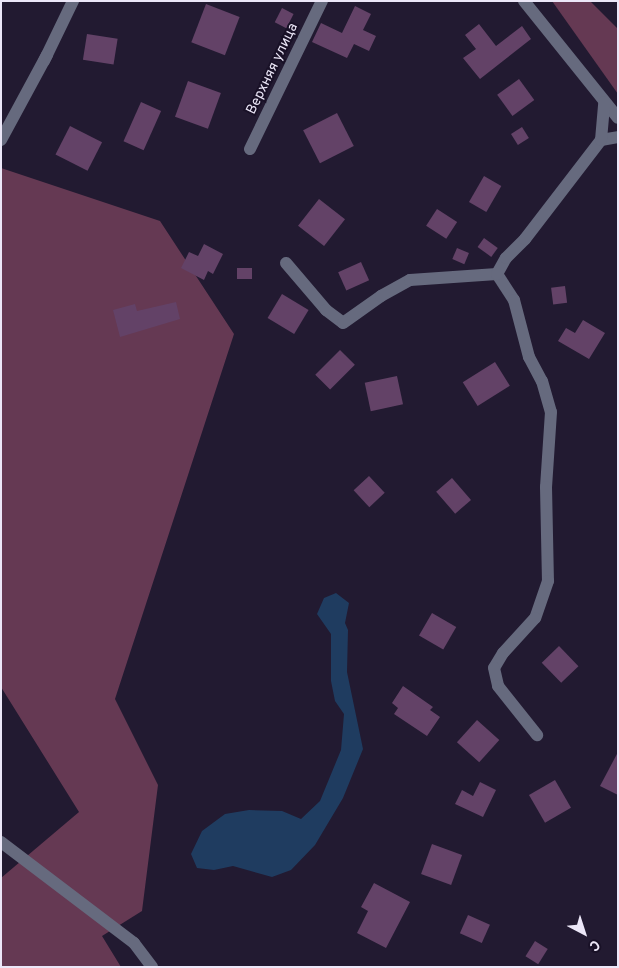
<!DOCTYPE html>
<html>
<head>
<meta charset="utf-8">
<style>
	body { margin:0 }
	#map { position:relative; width:619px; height:968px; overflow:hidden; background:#221a31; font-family:Overpass,sans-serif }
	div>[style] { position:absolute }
	.forest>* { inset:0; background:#653953 }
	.water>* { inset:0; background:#1f3c60 }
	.building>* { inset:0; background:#634267; transform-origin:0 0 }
	.minor>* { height:12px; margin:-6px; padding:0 6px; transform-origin:6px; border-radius:6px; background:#666a7e }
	span { translate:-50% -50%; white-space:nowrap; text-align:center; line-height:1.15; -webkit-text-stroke:4px #191127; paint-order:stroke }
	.street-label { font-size:14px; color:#ece7f8 }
	.frame { position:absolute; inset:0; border:2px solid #ece7f8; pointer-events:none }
	.north { position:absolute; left:559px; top:908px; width:50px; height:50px; -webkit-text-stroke:4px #191127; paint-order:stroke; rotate:140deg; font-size:14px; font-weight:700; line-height:20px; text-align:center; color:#ece7f8 }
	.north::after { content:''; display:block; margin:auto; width:18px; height:22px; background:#ece7f8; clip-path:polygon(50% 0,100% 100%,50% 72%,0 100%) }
</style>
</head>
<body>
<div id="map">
	<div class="forest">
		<div style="clip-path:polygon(552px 1px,590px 1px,618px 29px,618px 94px)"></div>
		<div style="clip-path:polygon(1px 168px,160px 221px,234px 334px,115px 699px,158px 785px,142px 911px,102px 936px,121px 967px,1px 967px,1px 878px,79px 812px,1px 687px)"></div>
	</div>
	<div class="water">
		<div style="clip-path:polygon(336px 593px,349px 603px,345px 623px,348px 630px,347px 672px,363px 749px,343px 798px,315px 845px,291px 870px,272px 877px,233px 866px,214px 870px,197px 868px,191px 854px,202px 831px,225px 814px,249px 810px,282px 811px,301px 819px,320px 801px,341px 750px,344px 714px,335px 701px,331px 681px,331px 634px,317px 614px,324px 598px)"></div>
	</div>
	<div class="building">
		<div style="left:206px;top:4px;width:36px;height:41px;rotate:21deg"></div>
		<div style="clip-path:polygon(355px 6px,371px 14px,363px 30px,376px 36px,369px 51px,354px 44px,347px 58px,312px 42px,321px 23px,342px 33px)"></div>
		<div style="left:282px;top:8px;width:13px;height:16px;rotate:27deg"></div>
		<div style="clip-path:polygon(479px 24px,496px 46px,522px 26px,531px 39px,480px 79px,463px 58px,476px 49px,465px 35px)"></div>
		<div style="left:87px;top:34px;width:31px;height:26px;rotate:9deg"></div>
		<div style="left:519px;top:79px;width:26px;height:27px;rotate:54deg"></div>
		<div style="left:188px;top:81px;width:35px;height:38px;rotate:20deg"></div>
		<div style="left:141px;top:102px;width:22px;height:43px;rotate:24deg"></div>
		<div style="left:337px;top:113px;width:37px;height:38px;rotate:63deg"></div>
		<div style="left:70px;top:126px;width:36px;height:32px;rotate:27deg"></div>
		<div style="left:522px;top:127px;width:13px;height:13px;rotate:58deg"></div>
		<div style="left:484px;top:176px;width:20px;height:30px;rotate:30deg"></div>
		<div style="left:319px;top:199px;width:33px;height:34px;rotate:38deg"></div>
		<div style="left:437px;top:209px;width:24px;height:20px;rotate:33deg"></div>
		<div style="left:484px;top:238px;width:17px;height:11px;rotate:36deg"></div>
		<div style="clip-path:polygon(204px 244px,223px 254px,213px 274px,208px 271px,204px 280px,181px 268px,189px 252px,198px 256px)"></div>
		<div style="left:457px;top:248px;width:13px;height:12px;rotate:23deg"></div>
		<div style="left:361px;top:262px;width:20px;height:25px;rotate:66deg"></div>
		<div style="left:237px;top:268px;width:15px;height:11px"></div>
		<div style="left:565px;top:286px;width:17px;height:14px;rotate:83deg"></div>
		<div style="left:282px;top:294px;width:31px;height:28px;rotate:31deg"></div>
		<div style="clip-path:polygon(176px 302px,180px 319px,120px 337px,113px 310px,135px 304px,137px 311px)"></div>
		<div style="clip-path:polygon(583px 320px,605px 333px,589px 359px,558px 341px,566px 328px,575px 333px)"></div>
		<div style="left:340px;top:350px;width:21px;height:35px;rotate:45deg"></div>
		<div style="left:495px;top:362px;width:28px;height:38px;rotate:58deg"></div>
		<div style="left:397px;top:376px;width:29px;height:33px;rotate:78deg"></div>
		<div style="left:369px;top:476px;width:23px;height:21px;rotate:47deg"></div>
		<div style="left:452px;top:478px;width:29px;height:21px;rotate:49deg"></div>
		<div style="left:432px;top:613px;width:28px;height:26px;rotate:30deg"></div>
		<div style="left:559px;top:646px;width:28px;height:24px;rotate:46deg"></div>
		<div style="clip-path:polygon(403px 686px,433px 707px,430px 710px,440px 717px,427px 736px,394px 714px,398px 708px,392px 703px)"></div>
		<div style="left:477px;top:720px;width:30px;height:30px;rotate:42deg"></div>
		<div style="clip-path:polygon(618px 752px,618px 795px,600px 786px)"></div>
		<div style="left:555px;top:780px;width:32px;height:30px;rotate:60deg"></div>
		<div style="clip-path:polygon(480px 782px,496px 790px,483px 817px,455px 804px,462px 790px,473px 796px)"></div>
		<div style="left:432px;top:844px;width:32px;height:32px;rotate:20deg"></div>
		<div style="clip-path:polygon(374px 883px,410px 902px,386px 948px,357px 933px,368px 911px,361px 907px)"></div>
		<div style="left:468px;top:915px;width:24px;height:20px;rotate:24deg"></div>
		<div style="left:535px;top:941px;width:15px;height:18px;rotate:32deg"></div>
	</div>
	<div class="minor">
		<div style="left:524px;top:1px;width:150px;rotate:51.2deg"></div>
		<div style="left:44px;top:61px;width:67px;rotate:-64.2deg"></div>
		<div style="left:1px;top:140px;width:97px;rotate:-61.6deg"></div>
		<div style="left:601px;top:140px;width:17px;rotate:-10deg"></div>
		<div style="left:250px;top:149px;width:165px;rotate:-64.1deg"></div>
		<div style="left:286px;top:263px;width:62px;rotate:49.6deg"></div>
		<div style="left:326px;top:310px;width:21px;rotate:37deg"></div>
		<div style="left:343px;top:323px;width:47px;rotate:-35.4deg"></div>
		<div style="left:381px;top:296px;width:33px;rotate:-29deg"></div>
		<div style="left:410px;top:280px;width:87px;rotate:-3.9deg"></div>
		<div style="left:497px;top:274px;width:31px;rotate:57deg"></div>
		<div style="left:514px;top:300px;width:59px;rotate:75.3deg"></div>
		<div style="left:529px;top:357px;width:27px;rotate:62deg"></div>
		<div style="left:542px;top:381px;width:32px;rotate:74deg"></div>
		<div style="left:551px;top:412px;width:75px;rotate:93.8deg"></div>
		<div style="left:546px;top:487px;width:94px;rotate:88.8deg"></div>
		<div style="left:548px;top:581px;width:39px;rotate:109deg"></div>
		<div style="left:535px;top:618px;width:47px;rotate:132.4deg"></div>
		<div style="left:503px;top:653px;width:17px;rotate:121deg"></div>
		<div style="left:494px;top:668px;width:18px;rotate:77deg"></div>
		<div style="left:498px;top:686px;width:63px;rotate:51.5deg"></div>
		<div style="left:497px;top:274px;width:18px;rotate:-61deg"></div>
		<div style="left:506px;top:258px;width:27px;rotate:-45deg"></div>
		<div style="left:525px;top:239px;width:125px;rotate:-52.5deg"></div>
		<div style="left:601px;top:140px;width:38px;rotate:-85deg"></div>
		<div style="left:1px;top:842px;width:167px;rotate:37.2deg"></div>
		<div style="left:134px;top:943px;width:30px;rotate:53deg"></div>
	</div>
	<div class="street-label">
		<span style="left:273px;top:69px;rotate:-64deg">Верхняя улица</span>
	</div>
	<div class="frame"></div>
	<div class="north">С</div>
</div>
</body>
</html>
